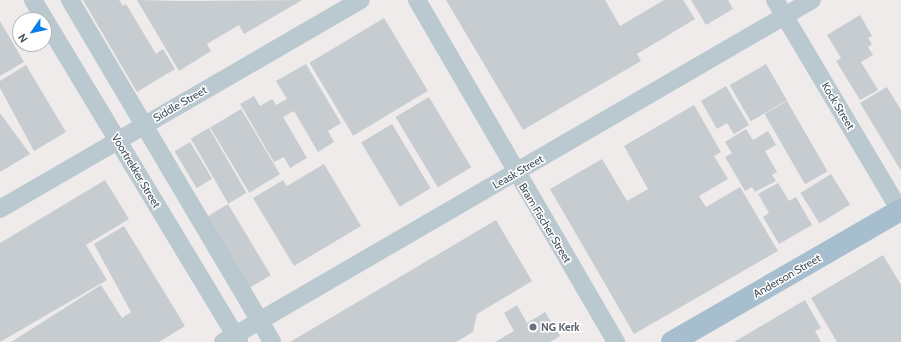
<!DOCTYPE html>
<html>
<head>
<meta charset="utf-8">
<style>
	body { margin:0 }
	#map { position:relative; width:901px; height:342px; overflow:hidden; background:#efebeb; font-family:Cabin,sans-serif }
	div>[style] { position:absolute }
	.building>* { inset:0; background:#c7ccd1; transform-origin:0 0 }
	.minor>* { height:18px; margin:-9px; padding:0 9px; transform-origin:9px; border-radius:9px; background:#bac8d0 }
	.major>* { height:22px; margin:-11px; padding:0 11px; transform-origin:11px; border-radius:11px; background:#a7bece }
	.dots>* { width:11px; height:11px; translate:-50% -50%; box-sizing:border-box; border:2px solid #fff; border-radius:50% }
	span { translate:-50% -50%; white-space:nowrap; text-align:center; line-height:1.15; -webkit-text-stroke:3px #fff; paint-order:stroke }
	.street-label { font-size:11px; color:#42515b }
	.worship-label { font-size:11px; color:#5b616d; font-weight:700 }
	.left { translate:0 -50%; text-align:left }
	.north { position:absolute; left:12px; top:12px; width:40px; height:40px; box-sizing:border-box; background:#fff; border:1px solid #b3b9bd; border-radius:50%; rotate:236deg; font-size:11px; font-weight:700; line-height:16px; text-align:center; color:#42515b }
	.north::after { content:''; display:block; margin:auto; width:14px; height:18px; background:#067ded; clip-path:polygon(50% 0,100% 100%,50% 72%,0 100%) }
</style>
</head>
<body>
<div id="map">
	<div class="building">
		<div style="clip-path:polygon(83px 0,119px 0,123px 6px,126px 4px,156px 54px,163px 49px,175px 69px,137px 92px)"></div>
		<div style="clip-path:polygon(137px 0,181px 1px,302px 0,244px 34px,239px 25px,207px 44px,211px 51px,179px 71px)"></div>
		<div style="clip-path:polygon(446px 0,605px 0,620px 26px,664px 0,683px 0,695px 19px,637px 54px,641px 61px,523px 130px)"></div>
		<div style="clip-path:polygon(691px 0,728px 0,733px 9px,706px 25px)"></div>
		<div style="clip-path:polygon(860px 15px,872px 36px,868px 38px,872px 44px,868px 47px,873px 55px,861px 62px,878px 90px,860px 100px,836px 61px,841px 58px,827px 35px)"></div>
		<div style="left:384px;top:18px;width:85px;height:87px;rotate:59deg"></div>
		<div style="clip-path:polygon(0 21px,24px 62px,0 76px)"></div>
		<div style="clip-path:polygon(306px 64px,341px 123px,328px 131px,334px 142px,318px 152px,294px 111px,283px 117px,307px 158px,290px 168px,284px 157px,274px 162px,240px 104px,254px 96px,260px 106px,272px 99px,276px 105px,287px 99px,276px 81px)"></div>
		<div style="left:766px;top:64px;width:42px;height:42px;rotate:60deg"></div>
		<div style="clip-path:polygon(26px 65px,66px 132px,34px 151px,0 88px,0 81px)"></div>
		<div style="clip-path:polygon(726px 86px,749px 125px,734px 134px,727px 123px,717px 129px,701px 101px)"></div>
		<div style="clip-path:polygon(887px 87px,901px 110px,901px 171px,860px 103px)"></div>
		<div style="left:429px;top:97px;width:82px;height:39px;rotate:59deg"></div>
		<div style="left:787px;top:101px;width:81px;height:26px;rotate:60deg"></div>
		<div style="clip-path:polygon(694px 105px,721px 152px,714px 156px,728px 179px,699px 196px,706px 207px,740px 187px,778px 251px,634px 334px,550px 189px,602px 159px,627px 201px,648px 189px,624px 146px)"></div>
		<div style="left:241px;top:109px;width:76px;height:36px;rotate:59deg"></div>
		<div style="clip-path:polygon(0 113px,30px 154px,0 172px)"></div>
		<div style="left:392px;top:124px;width:75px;height:36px;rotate:59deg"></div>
		<div style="left:209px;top:128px;width:75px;height:21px;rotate:60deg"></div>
		<div style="clip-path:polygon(746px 129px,753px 140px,768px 131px,776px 145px,765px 151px,777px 172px,772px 175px,776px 181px,755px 192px,752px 187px,745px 191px,725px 157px,732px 153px,725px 142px)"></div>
		<div style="left:190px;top:142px;width:43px;height:18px;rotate:59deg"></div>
		<div style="clip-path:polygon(324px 164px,361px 226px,294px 266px,253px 198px,283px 180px,287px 186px)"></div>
		<div style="left:831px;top:174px;width:36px;height:36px;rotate:58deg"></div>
		<div style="clip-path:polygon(105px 180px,129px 219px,86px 245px,107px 280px,0 342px,0 243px)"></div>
		<div style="clip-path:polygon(778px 183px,789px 201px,796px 197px,812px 225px,779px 244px,763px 217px,769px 213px,758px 194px)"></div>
		<div style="left:228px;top:204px;width:83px;height:26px;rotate:59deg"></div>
		<div style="clip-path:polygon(496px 220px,532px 281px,477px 314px,473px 332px,456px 342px,290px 342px)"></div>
		<div style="clip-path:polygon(124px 226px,185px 326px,159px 342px,11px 342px,101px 285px,122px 318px,131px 312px,94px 244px)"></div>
		<div style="clip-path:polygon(883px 255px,901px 285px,901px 342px,837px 342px,811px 298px)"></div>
		<div style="clip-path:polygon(805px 300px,821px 328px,815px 331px,821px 342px,734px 342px)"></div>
		<div style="clip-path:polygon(517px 305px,527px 323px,545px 312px,560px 336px,550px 342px,495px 342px,514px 331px,504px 313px)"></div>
	</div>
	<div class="minor">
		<div style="left:33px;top:0;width:399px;rotate:58.9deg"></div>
		<div style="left:70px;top:0;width:397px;rotate:59.4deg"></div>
		<div style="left:417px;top:0;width:396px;rotate:59.8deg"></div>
		<div style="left:775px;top:0;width:247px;rotate:59.3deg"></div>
		<div style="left:0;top:209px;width:417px;rotate:-30.1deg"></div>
		<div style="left:223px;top:342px;width:681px;rotate:-30.14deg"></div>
	</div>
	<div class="major">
		<div style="left:672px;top:342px;width:264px;rotate:-30deg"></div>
	</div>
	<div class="dots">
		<div style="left:533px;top:327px;background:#6b7280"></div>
	</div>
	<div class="street-label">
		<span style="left:180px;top:104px;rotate:-30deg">Siddle Street</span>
		<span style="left:838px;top:106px;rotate:59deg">Kock Street</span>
		<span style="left:136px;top:171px;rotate:59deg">Voortrekker Street</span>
		<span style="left:518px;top:172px;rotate:-30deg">Leask Street</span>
		<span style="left:545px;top:223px;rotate:59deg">Bram Fischer Street</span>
		<span style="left:787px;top:276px;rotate:-30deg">Anderson Street</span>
	</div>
	<div class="worship-label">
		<span class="left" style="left:541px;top:327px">NG Kerk</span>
	</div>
	<div class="north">N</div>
</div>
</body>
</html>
